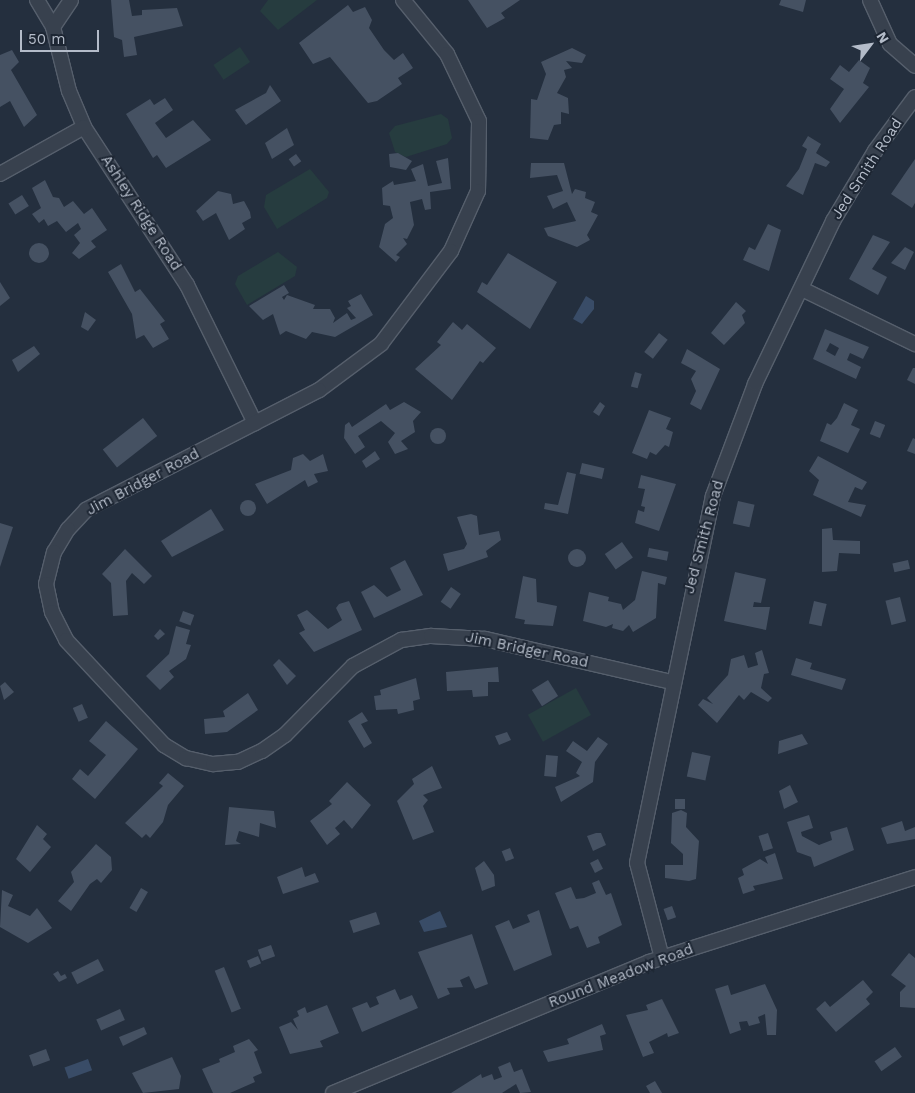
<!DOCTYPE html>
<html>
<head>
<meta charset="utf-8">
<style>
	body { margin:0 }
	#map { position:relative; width:915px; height:1093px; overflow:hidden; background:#242f3e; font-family:"Work Sans",sans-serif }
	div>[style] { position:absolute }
	.green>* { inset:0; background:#263c3f; transform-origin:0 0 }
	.water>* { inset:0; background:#394c67; transform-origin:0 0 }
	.building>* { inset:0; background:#455162; transform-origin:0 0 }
	.round { border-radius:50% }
	.roads { filter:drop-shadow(1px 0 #565f6c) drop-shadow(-1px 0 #565f6c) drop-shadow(0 1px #565f6c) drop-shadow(0 -1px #565f6c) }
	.minor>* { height:14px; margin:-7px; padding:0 7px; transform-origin:7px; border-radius:7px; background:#38414e }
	span { translate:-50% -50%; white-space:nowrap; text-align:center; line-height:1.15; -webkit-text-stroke:4px #1d2633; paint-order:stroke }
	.street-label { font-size:15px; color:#b4bcc9 }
	.north { position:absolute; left:845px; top:20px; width:50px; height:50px; -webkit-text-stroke:4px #1d2633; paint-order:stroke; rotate:59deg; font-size:14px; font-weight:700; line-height:20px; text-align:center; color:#b4bcc9 }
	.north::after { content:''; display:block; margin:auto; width:18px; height:22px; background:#b4bcc9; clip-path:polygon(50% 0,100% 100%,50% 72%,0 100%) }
	.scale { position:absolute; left:20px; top:30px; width:79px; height:22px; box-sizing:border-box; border:2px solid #b4bcc9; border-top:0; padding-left:6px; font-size:15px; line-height:18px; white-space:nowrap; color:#b4bcc9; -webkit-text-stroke:4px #1d2633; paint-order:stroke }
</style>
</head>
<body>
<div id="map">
	<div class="green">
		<div style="clip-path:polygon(268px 0,317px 0,278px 30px,260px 11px)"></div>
		<div style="left:240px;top:47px;width:18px;height:32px;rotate:56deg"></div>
		<div style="clip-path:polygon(441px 114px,448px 119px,452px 138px,447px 144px,406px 157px,395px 152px,389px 133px,395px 126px)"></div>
		<div style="clip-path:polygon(310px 169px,329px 192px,327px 198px,277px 229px,264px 207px,266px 195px)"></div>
		<div style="clip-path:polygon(278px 252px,297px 267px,295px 276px,247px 305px,235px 284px,238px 276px)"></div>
		<div style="left:576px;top:688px;width:31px;height:55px;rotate:61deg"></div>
	</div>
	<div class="water">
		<div style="clip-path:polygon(586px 296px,594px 301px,594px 309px,582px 324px,573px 319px)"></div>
		<div style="clip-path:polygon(440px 911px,447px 927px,424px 932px,419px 921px)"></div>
		<div style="left:88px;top:1059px;width:12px;height:25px;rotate:70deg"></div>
	</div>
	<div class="building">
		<div style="clip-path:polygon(111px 0,129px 0,132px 16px,142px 15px,142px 10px,177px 8px,183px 26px,134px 37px,137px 55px,124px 57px,122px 40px,114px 37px)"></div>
		<div style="clip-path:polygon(468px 0,520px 0,501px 13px,505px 18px,487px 28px)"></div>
		<div style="clip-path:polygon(781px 0,806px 0,803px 12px,779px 5px)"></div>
		<div style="clip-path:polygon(348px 5px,353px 12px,365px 7px,372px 20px,369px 28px,384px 50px,394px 60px,403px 53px,413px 68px,398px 78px,402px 84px,377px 101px,368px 103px,330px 57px,313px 64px,299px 43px)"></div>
		<div style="clip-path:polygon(572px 48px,586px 55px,582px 63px,566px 61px,572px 68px,564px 70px,566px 77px,557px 93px,568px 98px,569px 114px,561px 112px,561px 124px,554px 125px,548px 140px,530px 138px,531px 99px,537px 100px,546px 74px,541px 62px)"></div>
		<div style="clip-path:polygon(12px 50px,19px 62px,11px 70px,37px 115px,24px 127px,10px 101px,0 107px,0 55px)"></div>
		<div style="clip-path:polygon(859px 60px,870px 68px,863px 83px,869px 87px,840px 123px,830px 109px,844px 89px,830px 79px,840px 65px,849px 72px)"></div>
		<div style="clip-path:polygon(270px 85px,281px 101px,246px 125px,235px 110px,266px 93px)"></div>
		<div style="clip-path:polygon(165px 98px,173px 110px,155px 123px,166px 138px,193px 120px,211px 140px,166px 168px,157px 155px,153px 158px,126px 114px,150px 99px,154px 105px)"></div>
		<div style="clip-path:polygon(287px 128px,294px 145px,272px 159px,265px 143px)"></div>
		<div style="clip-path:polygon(808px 136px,821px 144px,816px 153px,830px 162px,826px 167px,815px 163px,803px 195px,786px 186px,799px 169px,807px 149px,802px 146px)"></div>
		<div style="clip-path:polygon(398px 153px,412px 161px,406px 170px,390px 167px,389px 154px)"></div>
		<div style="left:296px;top:154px;width:9px;height:9px;rotate:54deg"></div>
		<div style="clip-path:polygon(448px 158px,451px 189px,430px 192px,431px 209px,425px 210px,422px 199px,410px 202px,414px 225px,407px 239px,403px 238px,407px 244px,396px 255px,400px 257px,396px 262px,379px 247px,385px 224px,393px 218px,390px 206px,383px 205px,382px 188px,393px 181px,394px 185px,416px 181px,411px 169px,423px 164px,428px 186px,442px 183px,436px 161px)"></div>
		<div style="clip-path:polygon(915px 159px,915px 203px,912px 208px,891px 194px)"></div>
		<div style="clip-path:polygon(531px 163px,564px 163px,572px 194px,575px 189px,586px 192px,585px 198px,595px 202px,591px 212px,598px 215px,587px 235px,590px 240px,577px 247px,548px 236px,544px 228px,576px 221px,567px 202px,553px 209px,547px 196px,563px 191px,557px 175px,530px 178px)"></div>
		<div style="clip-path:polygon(45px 180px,53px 197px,59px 198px,64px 207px,73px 201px,84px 214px,92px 208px,107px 230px,91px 241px,96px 247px,79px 259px,72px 253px,80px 243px,74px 235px,81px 229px,78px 223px,66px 232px,57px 221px,48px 226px,44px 219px,39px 223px,32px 214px,41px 208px,32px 188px)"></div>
		<div style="clip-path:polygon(218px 191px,231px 194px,233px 204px,244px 201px,250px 212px,251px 218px,242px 223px,245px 229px,229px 240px,216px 213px,203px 221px,196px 211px)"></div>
		<div style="left:22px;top:195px;width:13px;height:16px;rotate:58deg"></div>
		<div style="clip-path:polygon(768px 224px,781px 230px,769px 271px,743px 260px,749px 247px,755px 250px)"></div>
		<div style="clip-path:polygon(873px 235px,890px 242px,872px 269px,887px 277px,878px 295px,849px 279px)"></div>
		<div class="round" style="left:29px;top:243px;width:20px;height:20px"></div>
		<div style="clip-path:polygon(905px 247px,914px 252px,905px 270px,891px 263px)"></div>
		<div style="clip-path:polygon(508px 253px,557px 282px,530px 329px,477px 292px,482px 282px,487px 285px)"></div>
		<div style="clip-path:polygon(121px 264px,135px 292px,140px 289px,165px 321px,160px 324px,169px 339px,153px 348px,144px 335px,136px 339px,132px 314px,108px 272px)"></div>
		<div style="clip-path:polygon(0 282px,10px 298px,0 306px)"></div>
		<div style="clip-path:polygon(284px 285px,289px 293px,282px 297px,284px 300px,287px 295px,315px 305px,313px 309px,330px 309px,335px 318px,333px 323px,347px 313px,351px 320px,356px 318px,347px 308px,351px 306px,348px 301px,361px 294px,373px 315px,335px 337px,312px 332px,306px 339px,286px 331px,280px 335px,273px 314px,263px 320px,249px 306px)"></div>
		<div style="clip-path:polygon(736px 302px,746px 311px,742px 315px,745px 323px,724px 345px,711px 333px)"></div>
		<div style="clip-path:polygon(85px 312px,96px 320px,88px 331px,81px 327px)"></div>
		<div style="clip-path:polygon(453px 322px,462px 330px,467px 324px,496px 348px,483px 363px,480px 361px,452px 400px,415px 369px,441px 345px,437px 342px)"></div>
		<div style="clip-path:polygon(evenodd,825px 329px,869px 347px,863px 359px,850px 353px,847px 360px,861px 367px,856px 379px,813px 359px,825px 329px,830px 343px,839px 348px,835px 356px,826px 351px,830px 343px)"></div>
		<div style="left:659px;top:333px;width:11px;height:24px;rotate:38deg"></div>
		<div style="clip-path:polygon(34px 346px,40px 354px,18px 372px,12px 360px)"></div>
		<div style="clip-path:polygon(687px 349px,720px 369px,701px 410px,690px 404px,696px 391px,691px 379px,696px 371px,681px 363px)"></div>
		<div style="clip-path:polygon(913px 368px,915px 368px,915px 384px,907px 380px)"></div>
		<div style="left:635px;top:372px;width:7px;height:15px;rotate:16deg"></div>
		<div style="clip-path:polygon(404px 402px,421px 412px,413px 421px,415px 432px,401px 441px,408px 449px,395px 454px,388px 442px,395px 433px,381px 421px,358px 436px,365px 447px,355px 454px,344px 438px,345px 425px,349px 422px,352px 427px,386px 404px,390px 410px)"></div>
		<div style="clip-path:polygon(600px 402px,605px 406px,599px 416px,593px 412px)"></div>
		<div style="clip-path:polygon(844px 403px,858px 410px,851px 425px,860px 429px,848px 453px,820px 441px,827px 423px,831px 425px,837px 418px)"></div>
		<div style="clip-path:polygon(649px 410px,671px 418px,666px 429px,673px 432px,669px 447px,665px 445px,656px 455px,650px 452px,647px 459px,632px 453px)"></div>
		<div style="left:143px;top:418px;width:23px;height:51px;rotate:52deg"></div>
		<div style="left:875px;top:421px;width:11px;height:14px;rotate:22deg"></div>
		<div class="round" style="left:430px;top:428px;width:16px;height:16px"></div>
		<div style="clip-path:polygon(913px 438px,915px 439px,915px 454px,907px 451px)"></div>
		<div style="clip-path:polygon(375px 451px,380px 459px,366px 468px,362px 461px)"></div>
		<div style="clip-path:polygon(303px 454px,310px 461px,323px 454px,328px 471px,314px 474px,318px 482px,308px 487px,305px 480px,267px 504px,255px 484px,291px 470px,293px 458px)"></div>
		<div style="clip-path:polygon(818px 456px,867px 482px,862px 490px,855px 487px,848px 502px,866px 505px,861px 517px,813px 495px,819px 480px,809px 471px)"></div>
		<div style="left:582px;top:463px;width:23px;height:11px;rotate:13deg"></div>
		<div style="clip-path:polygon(567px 472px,576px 474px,568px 514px,544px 509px,545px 503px,558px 505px)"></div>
		<div style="clip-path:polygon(641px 475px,676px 484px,659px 531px,635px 523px,638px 510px,644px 512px,645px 507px,641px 506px,645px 489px,638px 488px)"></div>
		<div class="round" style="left:240px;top:500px;width:16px;height:16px"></div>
		<div style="left:738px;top:501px;width:17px;height:23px;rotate:13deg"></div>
		<div style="clip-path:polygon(211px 509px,224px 530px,172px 557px,161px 541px)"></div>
		<div style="clip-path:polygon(471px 514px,477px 516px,479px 535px,499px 531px,501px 540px,486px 551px,488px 557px,448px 571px,443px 554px,464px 549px,467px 544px,457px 517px)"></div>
		<div style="clip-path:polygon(0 523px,13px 527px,0 567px)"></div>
		<div style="clip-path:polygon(832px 528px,833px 540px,860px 541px,860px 554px,839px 553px,837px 571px,822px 572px,822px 529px)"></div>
		<div style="left:622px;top:542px;width:19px;height:21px;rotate:55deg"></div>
		<div style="left:649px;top:548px;width:20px;height:9px;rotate:11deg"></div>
		<div style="clip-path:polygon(125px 549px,152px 576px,144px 584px,132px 573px,126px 581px,128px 615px,113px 616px,111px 583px,102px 574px)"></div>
		<div class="round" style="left:568px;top:549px;width:18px;height:18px"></div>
		<div style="clip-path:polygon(405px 560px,423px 595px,374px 618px,361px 592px,374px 585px,387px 597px,401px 590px,390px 568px)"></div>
		<div style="left:908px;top:560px;width:9px;height:16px;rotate:77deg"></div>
		<div style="clip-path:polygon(642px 571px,667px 577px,665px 585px,658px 583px,656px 618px,633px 632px,629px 625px,623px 631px,612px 628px,613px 624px,606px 627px,583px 621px,589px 592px,609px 597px,608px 601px,621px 604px,623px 610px,635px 600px)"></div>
		<div style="clip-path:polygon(735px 572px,766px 579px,761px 603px,754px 602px,753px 607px,770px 607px,766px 630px,724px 621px)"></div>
		<div style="clip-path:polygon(523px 576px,536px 579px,537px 602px,557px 606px,553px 626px,524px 624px,525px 620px,515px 618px)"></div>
		<div style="left:451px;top:587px;width:12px;height:18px;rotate:35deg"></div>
		<div style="left:900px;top:597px;width:25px;height:15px;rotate:76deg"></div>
		<div style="clip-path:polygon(349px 601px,362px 630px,314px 652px,299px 633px,305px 630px,297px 615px,307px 610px,328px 629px,342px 620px,336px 608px,339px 604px)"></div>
		<div style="left:814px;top:601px;width:13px;height:23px;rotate:13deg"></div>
		<div style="left:183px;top:611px;width:12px;height:11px;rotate:20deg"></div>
		<div style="clip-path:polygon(176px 626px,190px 630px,186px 644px,191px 645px,186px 659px,169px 671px,174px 677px,160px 690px,146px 676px,169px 654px)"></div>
		<div style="clip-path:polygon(160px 629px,165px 634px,158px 640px,154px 636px)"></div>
		<div style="clip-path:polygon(762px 650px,769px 673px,764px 674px,761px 688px,772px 698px,768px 702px,751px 692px,744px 700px,739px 695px,717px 723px,698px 705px,703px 699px,713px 704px,707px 698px,728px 675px,731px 659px,744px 655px,748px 668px,758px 665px,755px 653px)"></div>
		<div style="clip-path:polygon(796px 658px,812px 663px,810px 669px,846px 679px,842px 690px,791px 675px)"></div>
		<div style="clip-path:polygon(279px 659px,296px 676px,287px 685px,273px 665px)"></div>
		<div style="clip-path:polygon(498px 667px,499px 682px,488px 682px,488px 696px,473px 697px,472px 690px,447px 691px,446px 672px)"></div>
		<div style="clip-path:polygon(416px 678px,420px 699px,413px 701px,414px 710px,398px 714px,397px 709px,376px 710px,374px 696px,381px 695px,380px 690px)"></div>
		<div style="left:548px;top:680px;width:19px;height:19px;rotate:58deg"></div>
		<div style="clip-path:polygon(5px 682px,14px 692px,4px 700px,0 686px)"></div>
		<div style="clip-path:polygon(248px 693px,258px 710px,227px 732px,205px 734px,204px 719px,225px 717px,223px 711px)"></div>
		<div style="left:82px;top:704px;width:15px;height:10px;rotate:67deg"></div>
		<div style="clip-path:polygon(362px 712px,368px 721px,361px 724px,372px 743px,364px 748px,348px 721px)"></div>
		<div style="clip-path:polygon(106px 721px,138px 749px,95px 799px,72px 779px,80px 769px,88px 776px,106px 755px,89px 741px)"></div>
		<div style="clip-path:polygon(507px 732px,511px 740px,499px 745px,495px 736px)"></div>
		<div style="clip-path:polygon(802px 734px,808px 744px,778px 754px,779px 741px)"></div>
		<div style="clip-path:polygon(598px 737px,608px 744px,595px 762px,593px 782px,561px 802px,555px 787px,580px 776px,576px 773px,582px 762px,566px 751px,573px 741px,587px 751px)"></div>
		<div style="left:692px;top:752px;width:19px;height:25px;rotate:12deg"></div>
		<div style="left:546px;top:755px;width:12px;height:21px;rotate:5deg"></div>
		<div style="clip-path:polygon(432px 766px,442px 788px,423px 795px,428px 800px,423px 806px,434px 832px,413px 840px,397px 801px,414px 784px,412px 779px)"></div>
		<div style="clip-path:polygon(168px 773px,184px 786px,168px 805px,163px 822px,150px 838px,146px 834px,142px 838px,125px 823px,163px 786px,159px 783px)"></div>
		<div style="clip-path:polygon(347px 782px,371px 805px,352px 829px,344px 820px,335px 828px,340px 834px,327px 845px,310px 821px,332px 804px,329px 801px)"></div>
		<div style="clip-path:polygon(790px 785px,798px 802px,784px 809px,779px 791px)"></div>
		<div style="left:675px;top:799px;width:10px;height:10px"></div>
		<div style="clip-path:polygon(229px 807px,274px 811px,276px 828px,260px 823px,259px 837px,239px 831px,236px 841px,241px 844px,225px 845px)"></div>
		<div style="clip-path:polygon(681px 810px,687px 813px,686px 827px,699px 841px,696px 879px,689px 881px,665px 878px,665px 865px,683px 865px,683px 854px,671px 843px,672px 813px)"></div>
		<div style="clip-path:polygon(809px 815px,813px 828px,801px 832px,802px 836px,819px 845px,832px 840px,830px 832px,847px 827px,854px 850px,814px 867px,811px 857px,797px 852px,787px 822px)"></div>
		<div style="clip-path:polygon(902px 821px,905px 831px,915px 827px,915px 839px,887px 844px,881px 828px)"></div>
		<div style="clip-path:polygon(37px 825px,47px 834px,43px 839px,51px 847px,30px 872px,16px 859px)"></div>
		<div style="clip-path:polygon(596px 833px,601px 833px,606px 845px,593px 851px,587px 836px)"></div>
		<div style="left:768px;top:833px;width:16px;height:10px;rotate:72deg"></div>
		<div style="clip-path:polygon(96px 844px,111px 857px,112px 870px,101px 883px,97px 879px,90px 884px,71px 911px,58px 901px,74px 882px,71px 872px)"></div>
		<div style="left:510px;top:848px;width:11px;height:9px;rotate:68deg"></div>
		<div style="clip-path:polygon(775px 853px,783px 879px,753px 886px,755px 890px,743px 894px,738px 878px,744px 875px,742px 869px,760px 859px,768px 864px,765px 857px)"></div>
		<div style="left:598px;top:859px;width:11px;height:9px;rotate:63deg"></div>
		<div style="clip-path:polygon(484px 861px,494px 875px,495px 886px,482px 891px,475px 868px)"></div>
		<div style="clip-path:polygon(302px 867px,305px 877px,315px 873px,319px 882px,283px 894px,277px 877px)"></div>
		<div style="clip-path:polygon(599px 880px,606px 895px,611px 893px,622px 925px,598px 937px,600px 943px,587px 948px,578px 926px,570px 929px,555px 893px,571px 887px,576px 899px,584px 898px,596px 893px,592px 883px)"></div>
		<div style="left:141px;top:888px;width:8px;height:23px;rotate:30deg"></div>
		<div style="clip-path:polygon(2px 890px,13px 895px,8px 906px,30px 916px,37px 908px,52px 928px,28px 943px,0 927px)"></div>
		<div style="left:672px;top:906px;width:12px;height:9px;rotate:70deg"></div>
		<div style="clip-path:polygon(539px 910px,552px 955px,514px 971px,495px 926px,509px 920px,513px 929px,530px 922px,527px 915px)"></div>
		<div style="left:376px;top:912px;width:13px;height:28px;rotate:72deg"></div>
		<div style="clip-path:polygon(472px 934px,488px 984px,475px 989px,469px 976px,460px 980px,463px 987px,447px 988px,450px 994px,438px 999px,418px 952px)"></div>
		<div style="left:271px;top:945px;width:12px;height:14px;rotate:70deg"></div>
		<div style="clip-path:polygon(909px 953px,915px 958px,915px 1008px,900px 1007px,900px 992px,906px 986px,891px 975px)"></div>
		<div style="left:258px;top:956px;width:8px;height:12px;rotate:67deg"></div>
		<div style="left:98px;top:959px;width:13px;height:30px;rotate:63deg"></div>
		<div style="left:224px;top:967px;width:45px;height:10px;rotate:68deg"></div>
		<div style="clip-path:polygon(58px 971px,61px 976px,65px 974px,67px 978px,59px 982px,53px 974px)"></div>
		<div style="clip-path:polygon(863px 980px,873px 992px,866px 999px,870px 1004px,836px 1032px,816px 1009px,825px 1001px,830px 1007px)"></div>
		<div style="clip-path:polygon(765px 984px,777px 1010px,776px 1035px,767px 1035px,765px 1014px,758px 1017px,760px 1023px,749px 1026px,747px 1021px,739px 1022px,741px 1030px,730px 1034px,715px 989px,728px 985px,731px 995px)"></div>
		<div style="clip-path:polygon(395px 989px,400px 1000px,412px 995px,418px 1008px,362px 1032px,352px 1008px,367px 1002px,370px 1008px,379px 1004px,376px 997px)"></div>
		<div style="clip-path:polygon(662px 999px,679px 1033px,668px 1037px,667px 1033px,649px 1042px,654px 1053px,643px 1057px,626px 1015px,648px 1010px,646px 1005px)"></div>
		<div style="clip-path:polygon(327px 1005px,339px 1033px,320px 1041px,323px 1047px,290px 1054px,279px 1027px,291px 1022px,298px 1030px,293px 1019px,299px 1016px,297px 1011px,305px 1007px,307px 1013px)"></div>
		<div style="left:120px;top:1009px;width:12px;height:26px;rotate:66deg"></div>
		<div style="clip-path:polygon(602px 1024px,606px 1034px,600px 1036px,603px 1050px,548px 1062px,543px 1051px,569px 1044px,567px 1039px)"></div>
		<div style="clip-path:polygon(144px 1027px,147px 1034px,123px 1046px,119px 1037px)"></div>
		<div style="clip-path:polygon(249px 1039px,258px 1050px,254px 1052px,262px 1073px,253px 1077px,255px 1082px,230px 1093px,213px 1093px,202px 1069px,220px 1062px,219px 1059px,235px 1052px,233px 1046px)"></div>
		<div style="left:895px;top:1047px;width:12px;height:25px;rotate:55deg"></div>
		<div style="left:46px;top:1049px;width:12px;height:18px;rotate:70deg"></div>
		<div style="clip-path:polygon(172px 1057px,181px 1076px,179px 1089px,143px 1093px,132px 1073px)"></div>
		<div style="clip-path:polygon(510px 1062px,514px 1072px,522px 1069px,531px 1092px,520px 1093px,516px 1084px,502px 1093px,451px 1093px,481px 1074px,482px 1078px,492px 1074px,494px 1080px,502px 1077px,498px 1067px)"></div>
		<div style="clip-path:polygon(655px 1081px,662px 1093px,650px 1093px,646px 1086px)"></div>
	</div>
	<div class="roads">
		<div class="minor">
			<div style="left:37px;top:0;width:31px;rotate:59deg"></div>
			<div style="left:53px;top:27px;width:66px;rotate:76deg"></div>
			<div style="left:69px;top:91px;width:39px;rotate:67deg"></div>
			<div style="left:84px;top:127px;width:189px;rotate:56.9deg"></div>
			<div style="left:187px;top:285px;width:154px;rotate:63.8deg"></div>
			<div style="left:403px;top:0;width:70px;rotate:50.8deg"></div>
			<div style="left:447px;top:54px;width:74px;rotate:64.5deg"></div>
			<div style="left:479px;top:121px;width:70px;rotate:90.8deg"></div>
			<div style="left:478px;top:191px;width:66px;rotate:114.2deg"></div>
			<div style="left:451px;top:251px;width:116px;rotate:127deg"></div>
			<div style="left:381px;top:344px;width:77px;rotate:143.4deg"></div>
			<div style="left:319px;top:390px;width:262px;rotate:152.8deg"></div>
			<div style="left:86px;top:510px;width:26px;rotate:133deg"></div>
			<div style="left:68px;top:529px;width:27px;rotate:121deg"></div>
			<div style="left:54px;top:552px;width:33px;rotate:104deg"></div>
			<div style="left:46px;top:584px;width:29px;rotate:78deg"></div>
			<div style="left:52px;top:612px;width:31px;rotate:63deg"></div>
			<div style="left:66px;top:640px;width:144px;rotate:47deg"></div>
			<div style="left:164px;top:745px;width:26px;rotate:31deg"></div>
			<div style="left:186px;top:758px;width:28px;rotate:13deg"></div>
			<div style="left:213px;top:764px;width:25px;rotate:-5deg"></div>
			<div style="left:238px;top:762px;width:26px;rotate:-25deg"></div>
			<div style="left:262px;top:751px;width:28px;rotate:-35deg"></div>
			<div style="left:285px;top:735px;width:97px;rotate:-45.4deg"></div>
			<div style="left:353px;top:666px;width:55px;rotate:-28.4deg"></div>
			<div style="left:401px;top:640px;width:30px;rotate:-8deg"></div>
			<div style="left:431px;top:636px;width:54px;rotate:3.2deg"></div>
			<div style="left:485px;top:639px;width:191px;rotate:13deg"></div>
			<div style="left:870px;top:0;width:48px;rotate:65.6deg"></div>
			<div style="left:890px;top:44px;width:33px;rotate:41deg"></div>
			<div style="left:53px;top:27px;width:32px;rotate:-56deg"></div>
			<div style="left:0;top:174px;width:96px;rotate:-29.2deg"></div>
			<div style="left:802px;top:289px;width:126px;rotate:26deg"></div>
			<div style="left:662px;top:958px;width:98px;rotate:-104.7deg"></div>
			<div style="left:637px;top:863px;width:375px;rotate:-78.3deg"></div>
			<div style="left:713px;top:496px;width:120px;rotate:-69.4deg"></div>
			<div style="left:755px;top:384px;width:181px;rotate:-64.4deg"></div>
			<div style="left:833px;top:221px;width:82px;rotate:-59deg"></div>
			<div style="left:875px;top:151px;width:67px;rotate:-53.5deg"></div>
			<div style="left:333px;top:1093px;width:342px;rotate:-22.5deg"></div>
			<div style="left:649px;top:962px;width:279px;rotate:-17.7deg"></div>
		</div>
	</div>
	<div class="street-label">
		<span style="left:867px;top:169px;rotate:-57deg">Jed Smith Road</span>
		<span style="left:141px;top:213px;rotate:57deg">Ashley Ridge Road</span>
		<span style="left:143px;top:482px;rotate:-28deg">Jim Bridger Road</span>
		<span style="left:704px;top:537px;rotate:-75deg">Jed Smith Road</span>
		<span style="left:527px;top:650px;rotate:12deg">Jim Bridger Road</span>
		<span style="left:621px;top:976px;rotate:-21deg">Round Meadow Road</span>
	</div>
	<div class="north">N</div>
	<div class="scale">50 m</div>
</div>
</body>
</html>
